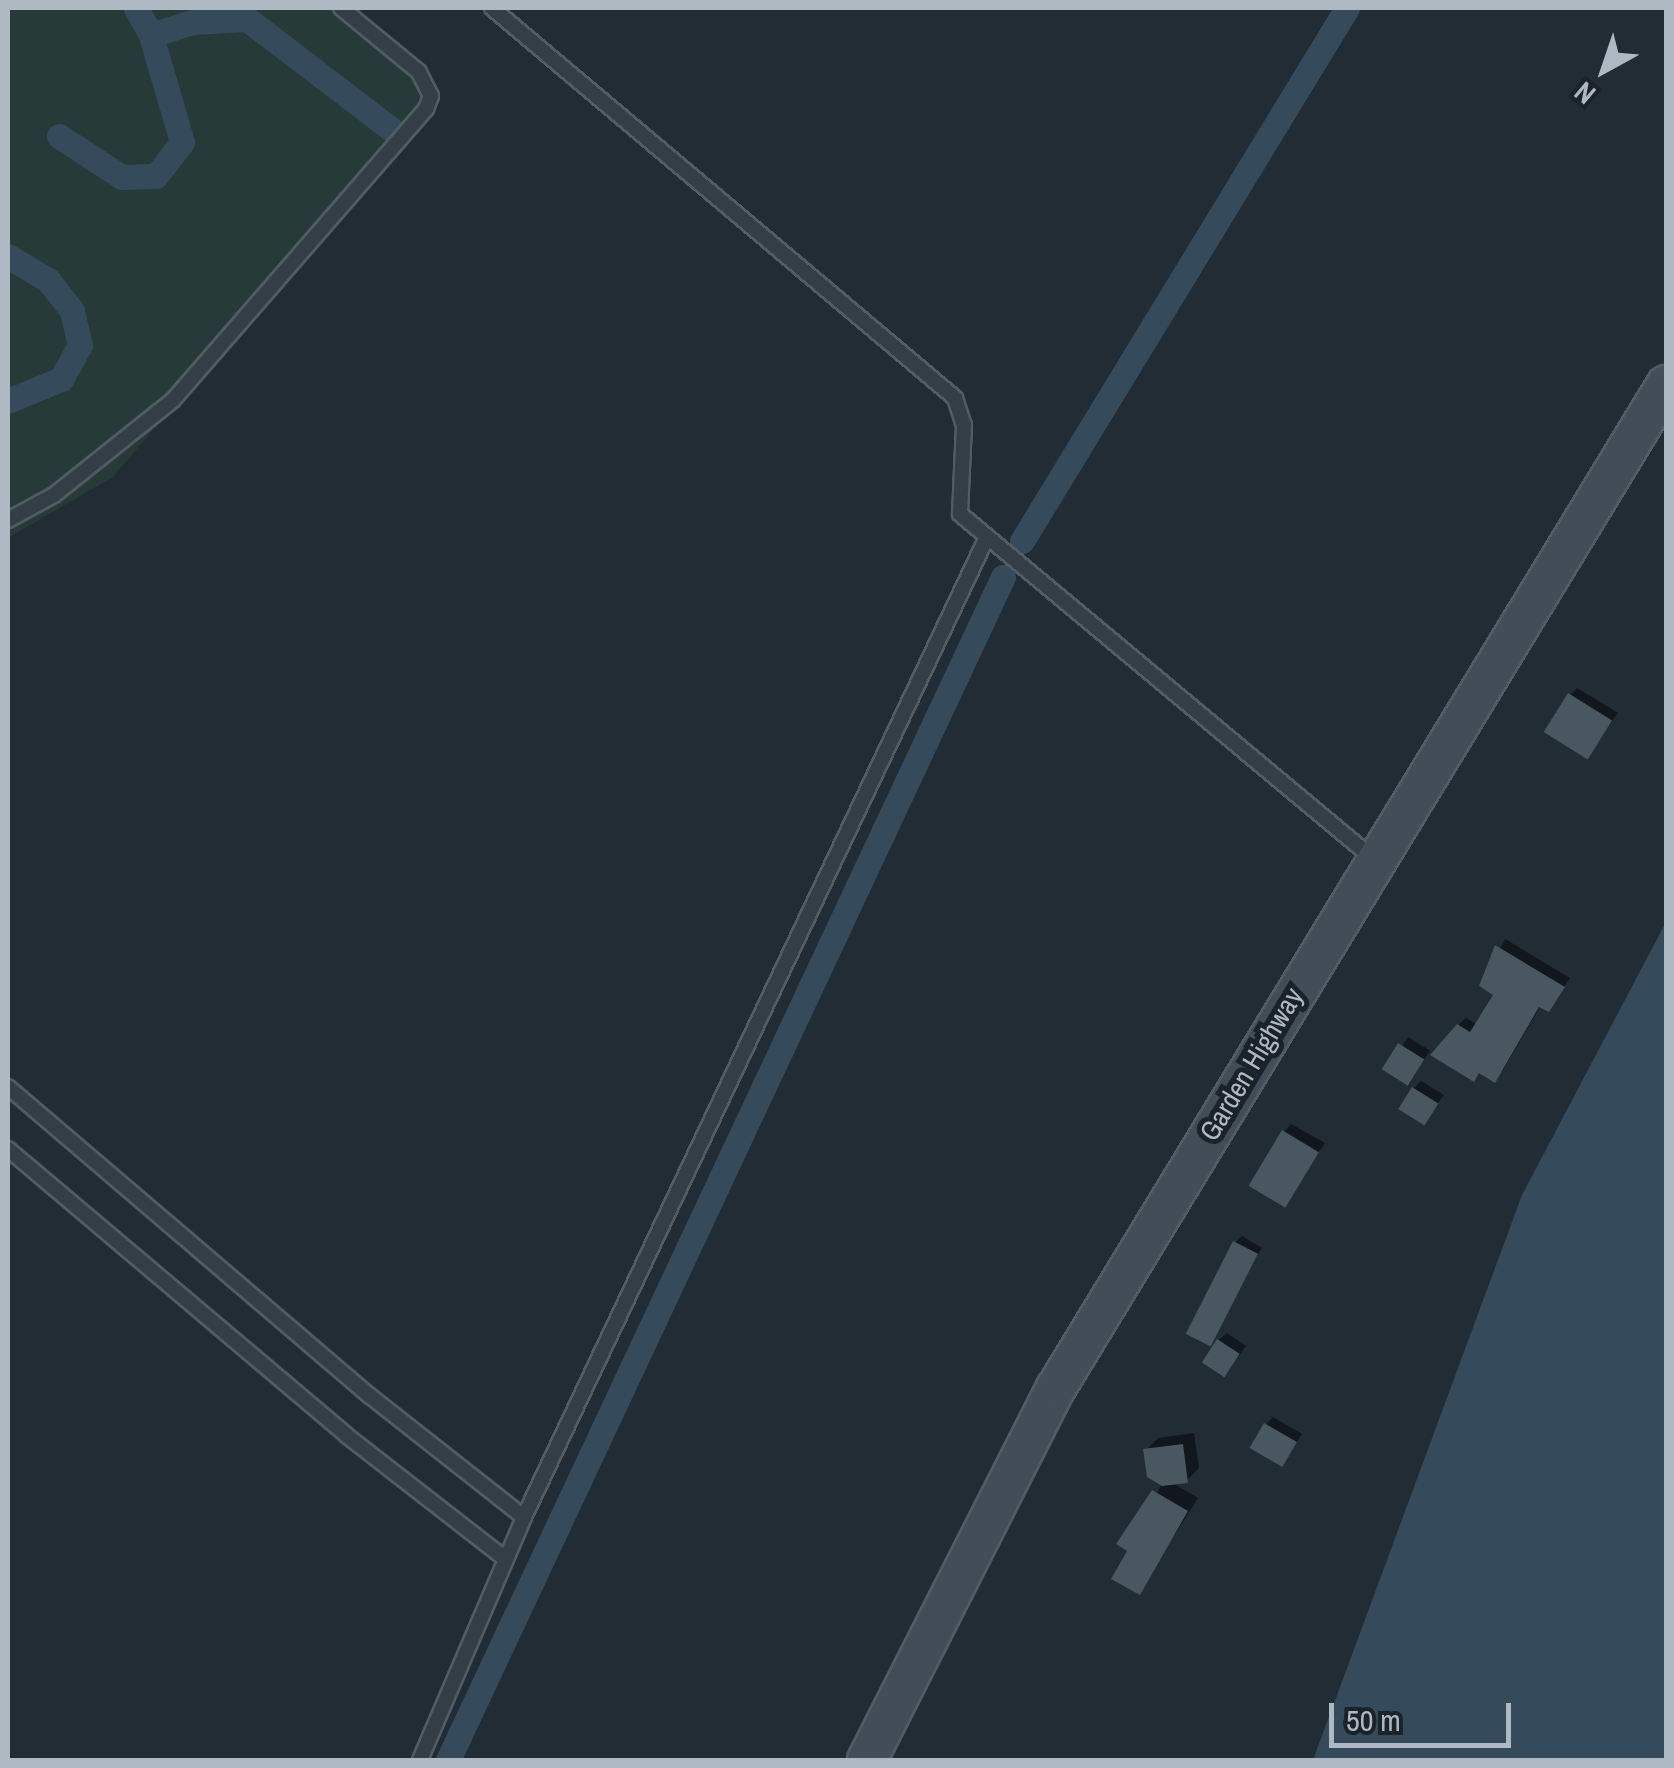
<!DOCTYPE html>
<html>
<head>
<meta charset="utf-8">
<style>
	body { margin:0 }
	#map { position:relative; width:1674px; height:1768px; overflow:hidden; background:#212c35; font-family:"Archivo Narrow",sans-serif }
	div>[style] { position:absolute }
	.green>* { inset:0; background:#263a38 }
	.water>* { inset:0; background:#354a5b }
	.shadow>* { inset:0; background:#0007; transform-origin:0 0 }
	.canal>* { height:25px; margin:-12.5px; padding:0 12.5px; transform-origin:12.5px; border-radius:12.5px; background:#354a5b }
	.building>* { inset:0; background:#495761; transform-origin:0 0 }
	.roads { filter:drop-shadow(2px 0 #515c64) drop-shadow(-2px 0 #515c64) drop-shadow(0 2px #515c64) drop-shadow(0 -2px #515c64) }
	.service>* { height:14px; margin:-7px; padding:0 7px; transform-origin:7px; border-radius:7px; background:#343e46 }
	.secondary>* { height:38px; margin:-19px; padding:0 19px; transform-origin:19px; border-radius:19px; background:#424d58 }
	span { translate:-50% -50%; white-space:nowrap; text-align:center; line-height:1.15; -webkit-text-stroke:10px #1a222a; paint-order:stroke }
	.street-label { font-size:28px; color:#aeb9c3 }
	.frame { position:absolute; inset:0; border:10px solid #aeb9c3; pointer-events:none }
	.north { position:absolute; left:1554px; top:20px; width:100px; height:100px; -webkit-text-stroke:8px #1a222a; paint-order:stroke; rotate:220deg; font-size:28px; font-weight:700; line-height:40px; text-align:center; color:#aeb9c3 }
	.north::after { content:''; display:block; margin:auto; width:35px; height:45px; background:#aeb9c3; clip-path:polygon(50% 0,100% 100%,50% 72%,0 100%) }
	.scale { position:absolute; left:1329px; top:1703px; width:182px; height:45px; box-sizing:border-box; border:5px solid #aeb9c3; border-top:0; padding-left:12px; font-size:30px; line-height:35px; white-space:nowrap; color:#aeb9c3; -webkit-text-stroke:8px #1a222a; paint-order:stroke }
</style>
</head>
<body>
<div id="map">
	<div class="green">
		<div style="clip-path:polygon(8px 8px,335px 8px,439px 97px,113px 477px,8px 538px)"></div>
	</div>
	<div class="water">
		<div style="clip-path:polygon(1666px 922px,1666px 1760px,1313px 1760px,1522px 1195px)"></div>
	</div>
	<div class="shadow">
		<div style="clip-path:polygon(1577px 688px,1618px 713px,1588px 756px,1570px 695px)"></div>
		<div style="clip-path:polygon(1505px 939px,1570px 978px,1548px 1009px,1541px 1005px,1502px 1072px,1494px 1079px,1481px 1071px,1474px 1079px,1458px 1025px,1466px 1018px,1478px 1025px,1496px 994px,1482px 985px)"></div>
		<div style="left:1408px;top:1037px;width:26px;height:39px;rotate:32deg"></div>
		<div style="clip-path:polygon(1421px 1081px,1444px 1095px,1423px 1122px,1414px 1088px)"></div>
		<div style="clip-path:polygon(1291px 1124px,1325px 1143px,1284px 1204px,1284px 1132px)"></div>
		<div style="clip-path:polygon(1242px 1236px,1262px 1248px,1207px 1334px,1235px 1243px)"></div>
		<div style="clip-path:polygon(1227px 1333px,1246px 1346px,1225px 1375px,1219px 1340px)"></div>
		<div style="clip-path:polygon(1273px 1417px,1302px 1434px,1282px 1464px,1266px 1425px)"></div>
		<div style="clip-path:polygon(1194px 1433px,1199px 1468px,1187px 1480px,1171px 1482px,1198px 1498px,1139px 1592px,1130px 1550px,1162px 1483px,1146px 1450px,1158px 1438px)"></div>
	</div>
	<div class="canal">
		<div style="left:136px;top:8px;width:31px;rotate:61deg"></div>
		<div style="left:151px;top:35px;width:43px;rotate:-17.6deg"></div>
		<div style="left:192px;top:22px;width:55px;rotate:-3.1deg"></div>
		<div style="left:247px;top:19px;width:181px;rotate:37.4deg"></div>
		<div style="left:59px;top:136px;width:75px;rotate:33.1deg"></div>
		<div style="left:122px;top:177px;width:34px;rotate:-2deg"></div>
		<div style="left:156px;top:176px;width:43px;rotate:-52.6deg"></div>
		<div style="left:182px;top:142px;width:111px;rotate:-106.2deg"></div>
		<div style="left:8px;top:256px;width:47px;rotate:31deg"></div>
		<div style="left:48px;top:280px;width:39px;rotate:52deg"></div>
		<div style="left:72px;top:311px;width:35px;rotate:77deg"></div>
		<div style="left:80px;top:345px;width:39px;rotate:119deg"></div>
		<div style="left:61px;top:379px;width:57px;rotate:157.5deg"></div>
		<div style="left:1022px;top:541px;width:624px;rotate:-58.63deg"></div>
		<div style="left:448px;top:1760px;width:1307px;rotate:-64.87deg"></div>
	</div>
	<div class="building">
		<div style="left:1568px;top:693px;width:52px;height:46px;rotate:32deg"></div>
		<div style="clip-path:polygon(1495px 945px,1565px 987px,1549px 1012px,1539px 1007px,1495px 1083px,1479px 1073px,1474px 1082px,1430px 1055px,1457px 1024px,1470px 1032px,1493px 995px,1479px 986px)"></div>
		<div style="left:1398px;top:1043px;width:31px;height:31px;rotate:32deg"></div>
		<div style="left:1412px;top:1087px;width:31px;height:26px;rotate:32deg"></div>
		<div style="left:1282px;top:1130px;width:43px;height:65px;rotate:31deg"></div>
		<div style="left:1233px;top:1241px;width:28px;height:104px;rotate:27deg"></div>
		<div style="left:1217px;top:1339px;width:27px;height:28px;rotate:33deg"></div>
		<div style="left:1264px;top:1423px;width:38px;height:29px;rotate:30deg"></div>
		<div style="clip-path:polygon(1183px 1444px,1188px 1483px,1162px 1486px,1147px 1477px,1143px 1449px)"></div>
		<div style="clip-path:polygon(1152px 1490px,1188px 1511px,1140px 1595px,1111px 1579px,1127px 1551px,1116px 1544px)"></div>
	</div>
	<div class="roads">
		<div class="service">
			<div style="left:492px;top:8px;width:605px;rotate:40.11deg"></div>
			<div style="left:955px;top:398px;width:28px;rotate:72deg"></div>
			<div style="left:964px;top:425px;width:89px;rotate:92.6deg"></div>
			<div style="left:960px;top:514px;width:540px;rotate:39.82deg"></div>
			<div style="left:8px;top:520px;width:52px;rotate:-28.5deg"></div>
			<div style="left:54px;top:495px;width:152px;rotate:-38.6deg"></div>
			<div style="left:173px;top:400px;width:386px;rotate:-49deg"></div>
			<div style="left:426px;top:109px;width:14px;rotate:-69deg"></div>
			<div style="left:431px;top:96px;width:27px;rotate:-117deg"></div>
			<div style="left:419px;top:72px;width:101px;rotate:-140.6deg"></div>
			<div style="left:8px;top:1087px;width:476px;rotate:40.5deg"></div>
			<div style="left:370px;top:1396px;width:196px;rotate:38.2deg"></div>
			<div style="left:8px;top:1149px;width:443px;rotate:40.2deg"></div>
			<div style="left:346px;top:1435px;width:202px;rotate:37.9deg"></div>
			<div style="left:420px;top:1760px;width:264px;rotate:-66.8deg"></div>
			<div style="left:524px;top:1517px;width:1084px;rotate:-64.71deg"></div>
		</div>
		<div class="secondary">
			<div style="left:867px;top:1760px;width:417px;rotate:-63.1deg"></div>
			<div style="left:1056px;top:1388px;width:1174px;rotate:-58.69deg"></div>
		</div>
	</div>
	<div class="street-label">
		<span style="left:1251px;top:1064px;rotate:-59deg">Garden Highway</span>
	</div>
	<div class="frame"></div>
	<div class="north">N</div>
	<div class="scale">50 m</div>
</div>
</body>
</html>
